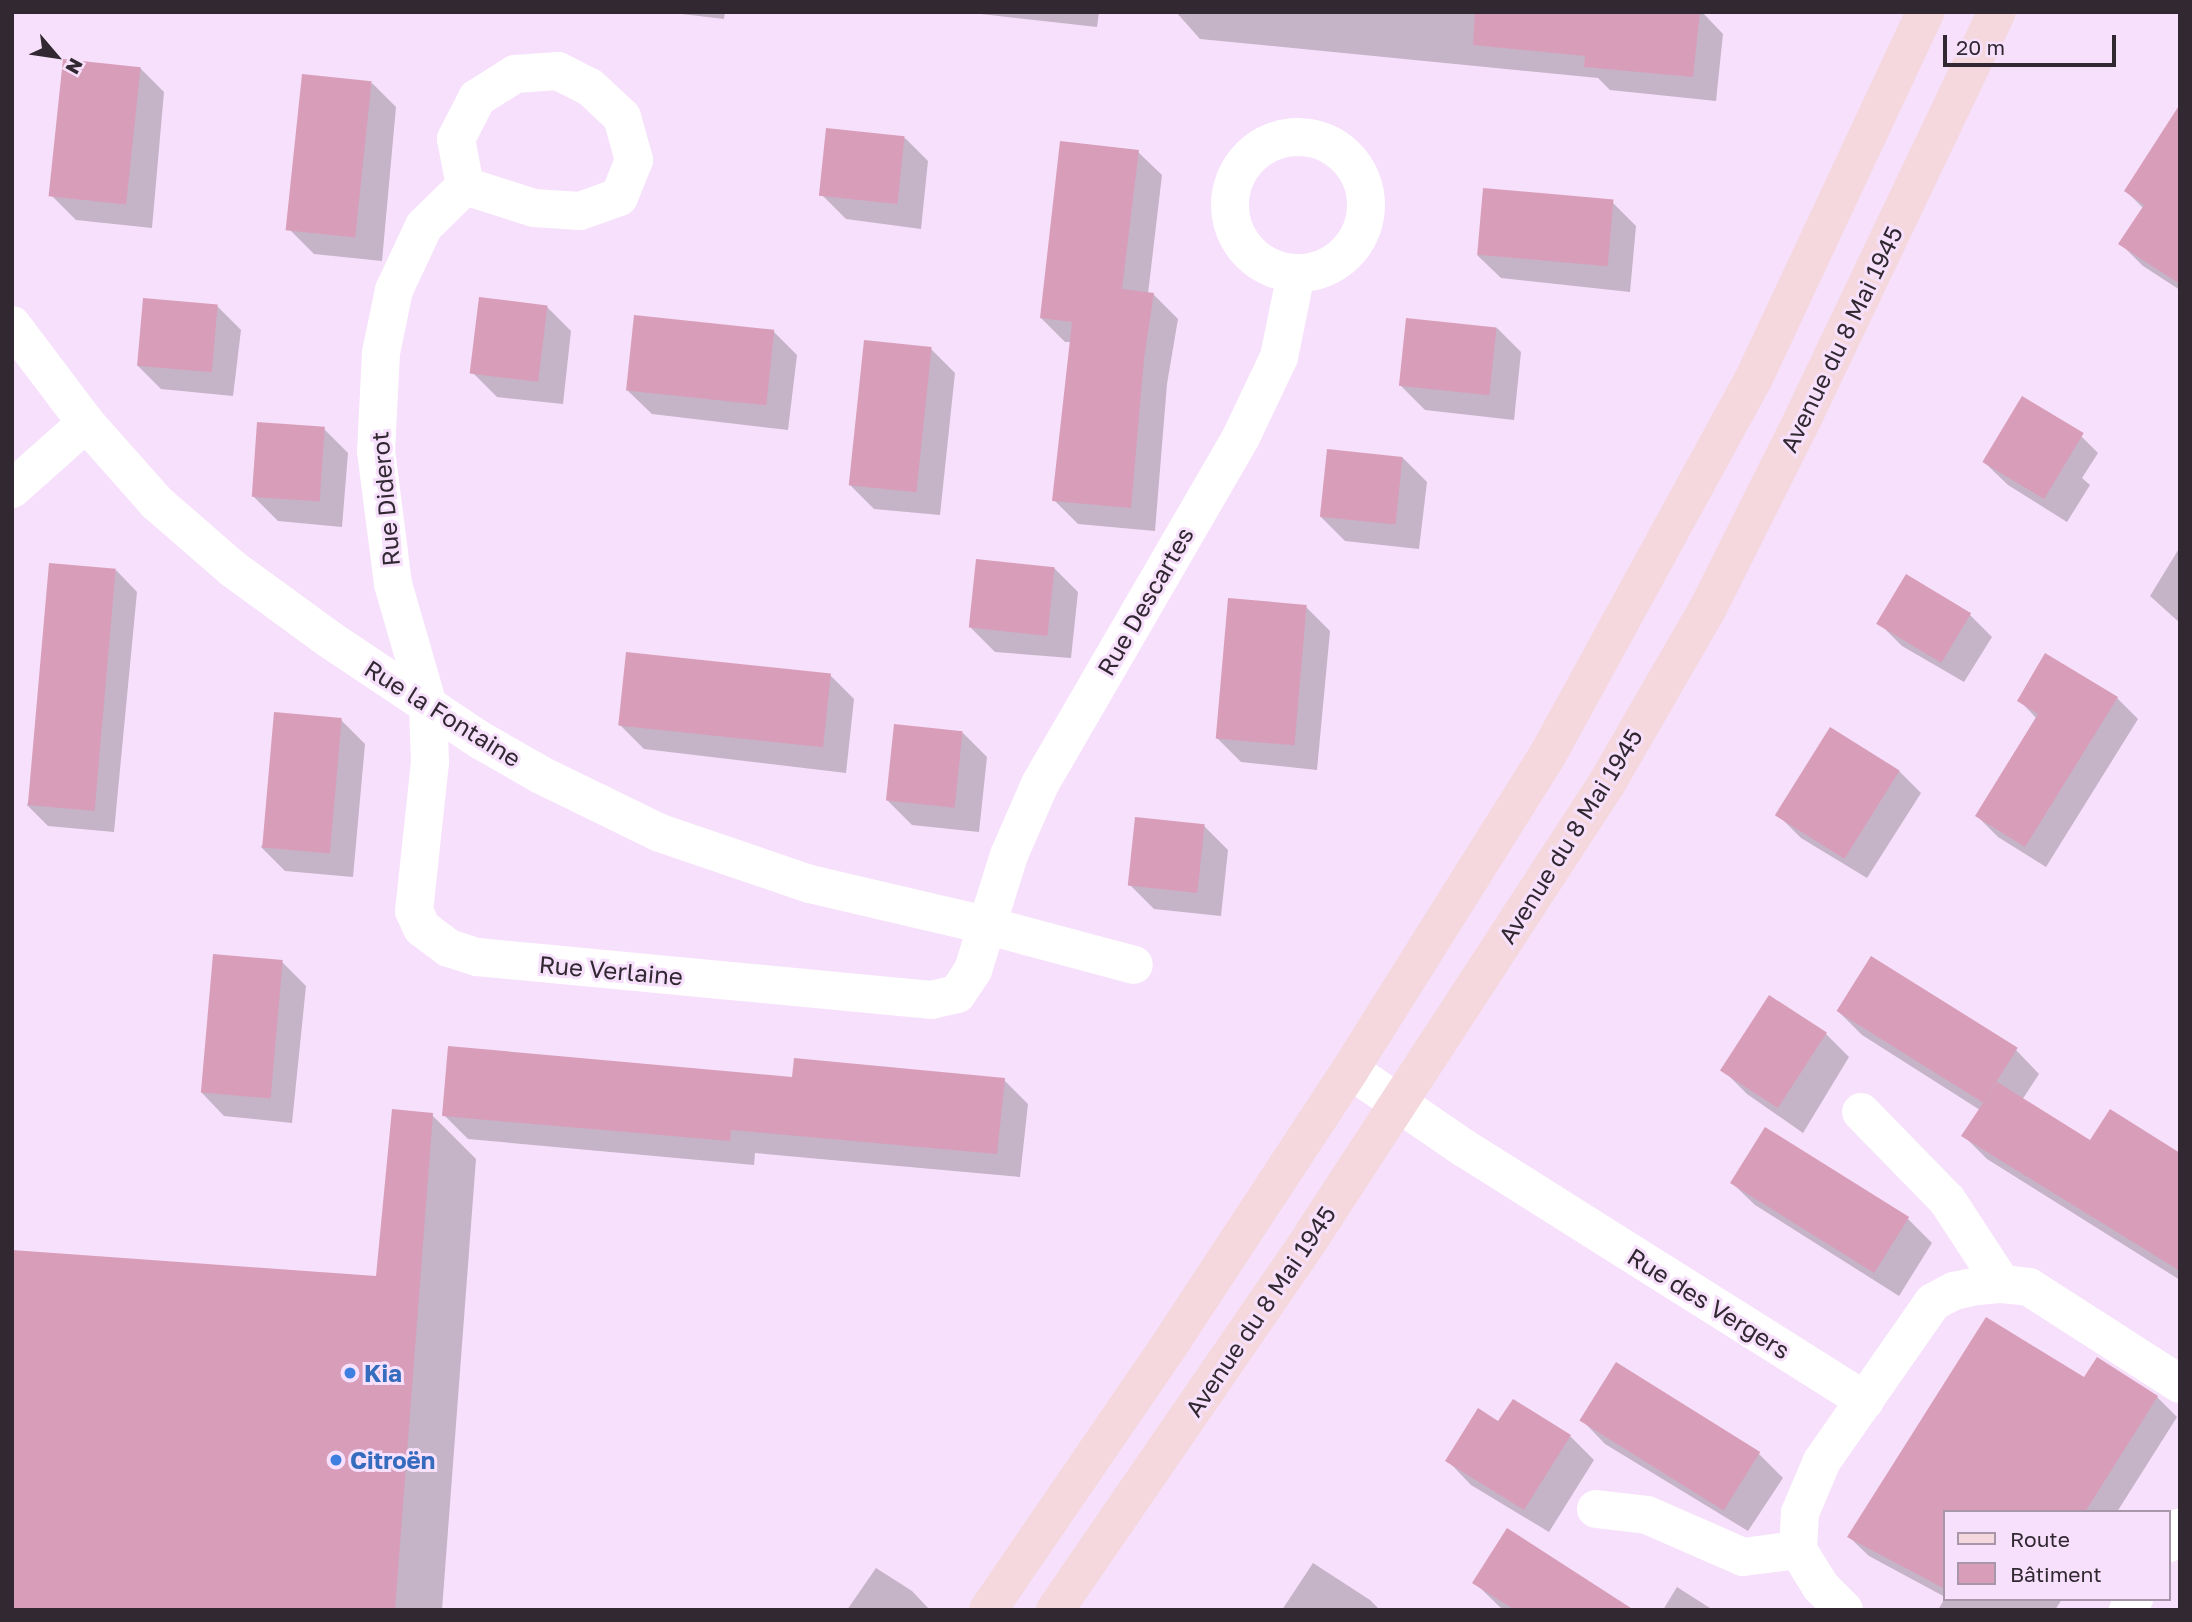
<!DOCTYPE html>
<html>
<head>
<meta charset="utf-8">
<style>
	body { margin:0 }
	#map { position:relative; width:2192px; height:1622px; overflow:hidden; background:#f7e0fb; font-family:"Golos Text",sans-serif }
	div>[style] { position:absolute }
	.shadow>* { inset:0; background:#0003 }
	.building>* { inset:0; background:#d89eb9; transform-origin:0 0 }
	.minor>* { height:38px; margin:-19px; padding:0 19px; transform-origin:19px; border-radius:19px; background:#fff }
	.minor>.ring { margin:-19px; padding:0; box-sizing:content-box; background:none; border:38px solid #fff; border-radius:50% }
	.secondary>* { height:38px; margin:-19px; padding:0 19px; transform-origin:19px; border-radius:19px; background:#f4d8de }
	.dots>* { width:19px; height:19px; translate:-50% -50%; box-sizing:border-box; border:4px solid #f7e0fb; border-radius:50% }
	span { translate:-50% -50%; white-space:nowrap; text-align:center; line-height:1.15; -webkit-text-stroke:6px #f7e0fb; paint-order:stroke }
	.street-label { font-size:24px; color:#312832 }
	.shop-label { font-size:24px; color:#366cbe; font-weight:700 }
	.left { translate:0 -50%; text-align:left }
	.frame { position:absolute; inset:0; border:14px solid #312832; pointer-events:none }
	.legend { position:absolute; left:1943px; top:1510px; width:228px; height:91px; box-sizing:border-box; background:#f7e0fb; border:2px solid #a896ab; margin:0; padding:9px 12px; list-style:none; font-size:21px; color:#312832 }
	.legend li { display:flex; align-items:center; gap:14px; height:35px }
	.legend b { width:35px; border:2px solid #a896ab }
	.north { position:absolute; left:21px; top:21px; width:70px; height:70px; -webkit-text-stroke:5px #f7e0fb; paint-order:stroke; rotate:119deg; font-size:19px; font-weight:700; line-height:28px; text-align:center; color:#312832 }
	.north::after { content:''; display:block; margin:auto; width:24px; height:32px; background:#312832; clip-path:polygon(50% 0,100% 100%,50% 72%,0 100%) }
	.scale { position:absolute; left:1943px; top:35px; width:173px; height:32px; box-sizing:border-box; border:4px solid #312832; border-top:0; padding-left:9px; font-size:21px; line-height:24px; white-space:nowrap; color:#312832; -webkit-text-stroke:5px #f7e0fb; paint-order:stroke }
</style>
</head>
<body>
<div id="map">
	<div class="shadow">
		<div style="clip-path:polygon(665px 12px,725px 12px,724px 19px)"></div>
		<div style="clip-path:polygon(963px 12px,1099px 12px,1097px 27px)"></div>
		<div style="clip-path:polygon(1176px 12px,1702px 12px,1723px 34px,1716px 101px,1610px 90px,1598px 78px,1200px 39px)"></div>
		<div style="clip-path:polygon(140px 68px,164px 92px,152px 228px,76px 220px,52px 196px)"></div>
		<div style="clip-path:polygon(372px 83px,396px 107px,382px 261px,314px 254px,290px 230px)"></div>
		<div style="clip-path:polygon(2180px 107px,2180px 290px,2143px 266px,2120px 243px,2144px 209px,2126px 191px)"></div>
		<div style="clip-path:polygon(905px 138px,928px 161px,921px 229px,846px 219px,822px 195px)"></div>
		<div style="clip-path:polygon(1138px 152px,1162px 175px,1148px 294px,1154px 295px,1178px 319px,1167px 384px,1155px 531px,1078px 524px,1054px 500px,1072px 342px,1065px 342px,1041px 318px)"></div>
		<div style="clip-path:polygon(1612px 202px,1636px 226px,1630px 292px,1501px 278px,1477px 255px)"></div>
		<div style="clip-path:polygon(217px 306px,241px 330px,233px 396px,161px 389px,137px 365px)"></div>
		<div style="clip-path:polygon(547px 307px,571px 331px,563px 404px,497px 397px,473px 373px)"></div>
		<div style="clip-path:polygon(1497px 328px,1521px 352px,1514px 420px,1425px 410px,1401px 386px)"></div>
		<div style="clip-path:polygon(773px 331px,797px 355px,788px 430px,652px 414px,628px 391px)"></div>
		<div style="clip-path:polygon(931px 349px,955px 373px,940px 515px,874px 509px,850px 485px)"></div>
		<div style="clip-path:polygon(324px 429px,348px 453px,342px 527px,278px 521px,254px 497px)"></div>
		<div style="clip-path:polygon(2075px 430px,2098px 453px,2082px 478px,2090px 485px,2067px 522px,2008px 485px,1984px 462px)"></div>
		<div style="clip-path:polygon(1403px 458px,1427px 482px,1419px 549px,1345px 541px,1321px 517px)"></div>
		<div style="clip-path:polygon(2180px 547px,2180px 623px,2150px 596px)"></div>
		<div style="clip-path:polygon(1054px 568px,1078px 592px,1071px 658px,995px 652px,971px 628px)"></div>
		<div style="clip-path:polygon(116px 570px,137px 592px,114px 832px,48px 826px,27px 805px)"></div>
		<div style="clip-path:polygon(1306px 607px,1330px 631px,1317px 770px,1241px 762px,1217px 738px)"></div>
		<div style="clip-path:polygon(1969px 614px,1992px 637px,1964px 682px,1902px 646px,1879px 623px)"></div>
		<div style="clip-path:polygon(830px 675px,854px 699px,846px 773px,644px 749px,620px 725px)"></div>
		<div style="clip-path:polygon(2117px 698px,2138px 719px,2046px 867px,1998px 837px,1977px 816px,2037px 719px,2019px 700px)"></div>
		<div style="clip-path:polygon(341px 720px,365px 744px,353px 877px,285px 871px,261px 847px)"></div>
		<div style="clip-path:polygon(963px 733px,987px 757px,979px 832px,912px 825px,888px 801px)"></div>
		<div style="clip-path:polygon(1899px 771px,1921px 793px,1867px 878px,1801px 838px,1779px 816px)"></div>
		<div style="clip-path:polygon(1204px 826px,1228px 850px,1221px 916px,1154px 909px,1130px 885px)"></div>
		<div style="clip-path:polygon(282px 962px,306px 986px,292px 1123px,224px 1116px,201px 1092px)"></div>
		<div style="clip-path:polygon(1838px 1011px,2016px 1050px,2039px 1074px,2022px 1100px,2090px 1143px,2180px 1155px,2180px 1280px,1987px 1159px,1963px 1135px,1980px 1110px,1862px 1035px)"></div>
		<div style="clip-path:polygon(1825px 1033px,1849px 1057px,1803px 1133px,1747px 1094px,1723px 1070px)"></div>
		<div style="clip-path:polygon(794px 1079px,1004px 1080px,1028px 1104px,1020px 1177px,755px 1153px,754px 1165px,468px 1139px,444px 1115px)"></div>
		<div style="clip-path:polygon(432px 1115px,476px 1159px,442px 1610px,12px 1610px,377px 1278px)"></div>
		<div style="clip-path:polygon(1731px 1182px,1908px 1219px,1932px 1243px,1899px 1296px,1755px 1205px)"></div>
		<div style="clip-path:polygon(2098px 1359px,2157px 1397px,2177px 1417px,2117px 1512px,1945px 1512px,1945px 1597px,1869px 1556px,1849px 1537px,2084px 1380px)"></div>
		<div style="clip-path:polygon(1582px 1420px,1759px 1454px,1783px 1478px,1748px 1531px,1605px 1444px)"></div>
		<div style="clip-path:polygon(1499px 1423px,1570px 1436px,1594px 1460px,1549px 1532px,1471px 1485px,1448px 1461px)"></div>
		<div style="clip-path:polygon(1313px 1563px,1370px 1600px,1380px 1610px,1282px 1610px)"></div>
		<div style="clip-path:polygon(876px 1568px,912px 1591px,930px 1610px,847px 1610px)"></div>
		<div style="clip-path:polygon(1475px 1583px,1633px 1610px,1503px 1610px)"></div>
		<div style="clip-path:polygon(1677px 1587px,1713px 1610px,1663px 1610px)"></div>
		<div style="clip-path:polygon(1945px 1598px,1945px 1599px,2062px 1599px,2055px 1610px,1938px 1610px)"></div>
	</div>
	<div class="building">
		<div style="clip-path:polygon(1475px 12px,1700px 12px,1693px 77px,1584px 67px,1585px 56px,1473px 45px)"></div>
		<div style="left:63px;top:59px;width:78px;height:138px;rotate:6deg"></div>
		<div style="left:302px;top:74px;width:70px;height:157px;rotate:6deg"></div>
		<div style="clip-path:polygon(2180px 104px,2180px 284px,2118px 244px,2144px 205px,2124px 191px)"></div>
		<div style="left:826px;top:128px;width:79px;height:68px;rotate:6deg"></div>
		<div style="clip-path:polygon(1060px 141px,1139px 150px,1122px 289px,1154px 293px,1144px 359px,1131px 508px,1052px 501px,1072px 322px,1040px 318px)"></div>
		<div style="left:1483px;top:188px;width:131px;height:67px;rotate:5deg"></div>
		<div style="left:479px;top:297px;width:69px;height:77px;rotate:7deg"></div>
		<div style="left:143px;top:298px;width:75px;height:68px;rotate:5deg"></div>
		<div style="left:634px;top:315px;width:141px;height:76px;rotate:6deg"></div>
		<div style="left:1406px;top:318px;width:91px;height:68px;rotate:6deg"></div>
		<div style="left:864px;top:340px;width:68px;height:146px;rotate:6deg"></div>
		<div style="left:2022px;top:396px;width:72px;height:77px;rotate:31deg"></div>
		<div style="left:257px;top:422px;width:68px;height:75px;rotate:4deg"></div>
		<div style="left:1327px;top:449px;width:76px;height:68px;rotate:6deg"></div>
		<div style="left:976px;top:559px;width:79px;height:69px;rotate:6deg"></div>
		<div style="left:49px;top:563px;width:67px;height:243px;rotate:5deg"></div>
		<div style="left:1906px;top:574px;width:76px;height:58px;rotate:31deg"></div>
		<div style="left:1228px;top:598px;width:79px;height:141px;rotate:5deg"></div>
		<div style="left:626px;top:652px;width:206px;height:74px;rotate:6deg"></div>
		<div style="clip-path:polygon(2045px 653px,2118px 697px,2025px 847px,1975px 816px,2038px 714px,2017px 701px)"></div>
		<div style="left:274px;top:712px;width:68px;height:136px;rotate:5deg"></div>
		<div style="left:894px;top:724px;width:69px;height:77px;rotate:6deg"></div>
		<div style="left:1830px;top:727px;width:82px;height:104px;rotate:32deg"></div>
		<div style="left:1135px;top:817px;width:70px;height:69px;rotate:6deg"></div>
		<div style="left:213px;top:954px;width:70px;height:139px;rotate:5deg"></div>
		<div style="left:1871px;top:956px;width:173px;height:65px;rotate:32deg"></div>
		<div style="left:1769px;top:995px;width:69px;height:90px;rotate:33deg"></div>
		<div style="clip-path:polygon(448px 1046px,792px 1077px,794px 1058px,1005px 1078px,997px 1154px,731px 1130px,730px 1141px,442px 1116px)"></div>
		<div style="clip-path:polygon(1997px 1082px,2090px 1140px,2110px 1109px,2180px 1153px,2180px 1271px,1961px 1136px)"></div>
		<div style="clip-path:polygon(392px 1109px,433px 1113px,395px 1610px,12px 1610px,12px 1250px,376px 1276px)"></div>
		<div style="left:1765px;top:1127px;width:170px;height:66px;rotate:32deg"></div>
		<div style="clip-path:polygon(1986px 1317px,2084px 1377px,2097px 1357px,2158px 1396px,2085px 1512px,1945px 1512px,1945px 1589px,1847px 1537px)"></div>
		<div style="left:1616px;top:1362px;width:170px;height:69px;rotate:32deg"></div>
		<div style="clip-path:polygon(1513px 1399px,1571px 1435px,1524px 1510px,1445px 1461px,1478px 1408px,1498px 1421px)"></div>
		<div style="clip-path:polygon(1507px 1528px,1634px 1610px,1515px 1610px,1472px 1583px)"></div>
	</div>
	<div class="minor">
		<div style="left:558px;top:71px;width:36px;rotate:27deg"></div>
		<div style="left:590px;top:87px;width:44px;rotate:43.2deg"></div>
		<div style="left:622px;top:117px;width:45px;rotate:74.4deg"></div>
		<div style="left:634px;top:160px;width:40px;rotate:112deg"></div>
		<div style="left:619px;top:197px;width:41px;rotate:160.3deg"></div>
		<div style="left:580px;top:211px;width:46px;rotate:-176.3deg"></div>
		<div style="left:534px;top:208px;width:72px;rotate:-162.3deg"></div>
		<div style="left:465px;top:186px;width:48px;rotate:-100.8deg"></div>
		<div style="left:456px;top:139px;width:46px;rotate:-62.9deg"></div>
		<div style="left:477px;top:98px;width:45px;rotate:-32.3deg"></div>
		<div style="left:515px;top:74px;width:43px;rotate:-4deg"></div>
		<div class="ring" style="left:1230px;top:137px;width:98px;height:98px"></div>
		<div style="left:465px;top:186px;width:57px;rotate:135.7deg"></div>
		<div style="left:424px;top:226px;width:71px;rotate:115.1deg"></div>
		<div style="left:394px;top:290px;width:64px;rotate:101.7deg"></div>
		<div style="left:381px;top:353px;width:98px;rotate:92.9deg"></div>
		<div style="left:376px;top:451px;width:134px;rotate:82.7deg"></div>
		<div style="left:393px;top:584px;width:126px;rotate:73.9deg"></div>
		<div style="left:428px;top:705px;width:57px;rotate:88deg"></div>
		<div style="left:430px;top:762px;width:150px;rotate:96.1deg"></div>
		<div style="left:414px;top:911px;width:19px;rotate:65deg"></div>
		<div style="left:422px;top:928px;width:34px;rotate:37deg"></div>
		<div style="left:449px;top:948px;width:29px;rotate:18deg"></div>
		<div style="left:477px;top:957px;width:456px;rotate:5.4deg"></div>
		<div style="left:931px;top:1000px;width:27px;rotate:-13deg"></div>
		<div style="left:957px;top:994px;width:29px;rotate:-56deg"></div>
		<div style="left:973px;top:970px;width:121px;rotate:-72.6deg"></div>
		<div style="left:1009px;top:855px;width:77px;rotate:-66.4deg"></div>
		<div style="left:1040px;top:784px;width:401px;rotate:-59.9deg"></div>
		<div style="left:1241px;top:437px;width:89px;rotate:-64.6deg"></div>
		<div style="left:1279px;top:357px;width:85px;rotate:-78.4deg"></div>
		<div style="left:12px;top:325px;width:123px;rotate:52.9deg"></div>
		<div style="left:86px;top:423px;width:107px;rotate:48.4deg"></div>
		<div style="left:157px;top:503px;width:101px;rotate:41deg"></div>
		<div style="left:233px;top:569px;width:119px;rotate:36.1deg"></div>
		<div style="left:329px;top:639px;width:182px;rotate:33.8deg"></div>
		<div style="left:480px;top:740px;width:70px;rotate:29.8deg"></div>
		<div style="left:541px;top:775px;width:132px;rotate:26deg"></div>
		<div style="left:660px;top:833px;width:158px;rotate:18.8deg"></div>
		<div style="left:810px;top:884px;width:180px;rotate:13.2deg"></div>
		<div style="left:985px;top:925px;width:154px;rotate:15deg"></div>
		<div style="left:12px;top:489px;width:99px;rotate:-41.7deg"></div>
		<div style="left:1350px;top:1070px;width:138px;rotate:34.4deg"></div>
		<div style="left:1464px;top:1148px;width:474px;rotate:32.2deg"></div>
		<div style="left:1861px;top:1112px;width:123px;rotate:45.7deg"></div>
		<div style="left:1947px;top:1200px;width:100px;rotate:56.8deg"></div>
		<div style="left:1596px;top:1509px;width:51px;rotate:6.7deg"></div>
		<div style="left:1647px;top:1515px;width:105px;rotate:23.6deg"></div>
		<div style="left:1743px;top:1557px;width:55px;rotate:-7.3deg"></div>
		<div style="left:2169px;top:1543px;width:19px;rotate:-55deg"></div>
		<div style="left:1844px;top:1610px;width:33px;rotate:-135deg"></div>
		<div style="left:1821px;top:1587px;width:44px;rotate:-121.9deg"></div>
		<div style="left:1798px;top:1550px;width:37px;rotate:-87deg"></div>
		<div style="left:1800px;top:1513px;width:56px;rotate:-67.1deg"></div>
		<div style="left:1822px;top:1461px;width:194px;rotate:-55.1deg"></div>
		<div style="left:1933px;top:1302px;width:24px;rotate:-28deg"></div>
		<div style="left:1954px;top:1291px;width:24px;rotate:-12deg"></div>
		<div style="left:1977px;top:1286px;width:25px;rotate:-5deg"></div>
		<div style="left:2002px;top:1284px;width:27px;rotate:6deg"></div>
		<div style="left:2029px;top:1287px;width:179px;rotate:32.7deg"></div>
		<div style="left:2128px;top:1610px;width:13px;rotate:-61deg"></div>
	</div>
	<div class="secondary">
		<div style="left:988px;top:1610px;width:330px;rotate:-55.6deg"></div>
		<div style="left:1174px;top:1338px;width:321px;rotate:-56.7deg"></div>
		<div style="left:1350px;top:1070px;width:371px;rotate:-57.9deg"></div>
		<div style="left:1547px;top:756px;width:429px;rotate:-61.3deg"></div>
		<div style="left:1753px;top:380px;width:406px;rotate:-64.9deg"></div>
		<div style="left:1055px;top:1610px;width:456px;rotate:-55.5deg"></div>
		<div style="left:1313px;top:1234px;width:538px;rotate:-56.9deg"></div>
		<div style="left:1607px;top:783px;width:202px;rotate:-60deg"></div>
		<div style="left:1708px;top:608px;width:217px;rotate:-63.4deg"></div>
		<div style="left:1805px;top:414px;width:445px;rotate:-64.5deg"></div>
	</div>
	<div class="dots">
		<div style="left:350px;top:1373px;background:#3f7fe0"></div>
		<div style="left:336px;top:1460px;background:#3f7fe0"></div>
	</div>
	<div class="street-label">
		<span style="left:1841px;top:339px;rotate:-64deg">Avenue du 8 Mai 1945</span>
		<span style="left:385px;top:499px;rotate:-95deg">Rue Diderot</span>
		<span style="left:1145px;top:601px;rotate:-60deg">Rue Descartes</span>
		<span style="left:443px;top:713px;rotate:32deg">Rue la Fontaine</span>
		<span style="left:1570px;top:836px;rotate:-58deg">Avenue du 8 Mai 1945</span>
		<span style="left:611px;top:970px;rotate:5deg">Rue Verlaine</span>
		<span style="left:1709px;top:1303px;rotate:32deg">Rue des Vergers</span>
		<span style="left:1260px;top:1311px;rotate:-56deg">Avenue du 8 Mai 1945</span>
	</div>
	<div class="shop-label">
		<span class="left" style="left:364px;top:1373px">Kia</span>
		<span class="left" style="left:350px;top:1460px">Citroën</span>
	</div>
	<div class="frame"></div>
	<ul class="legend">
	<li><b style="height:9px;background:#f4d8de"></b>Route</li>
	<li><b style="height:19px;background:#d89eb9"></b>Bâtiment</li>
	</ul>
	<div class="north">N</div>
	<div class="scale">20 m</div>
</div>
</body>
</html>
